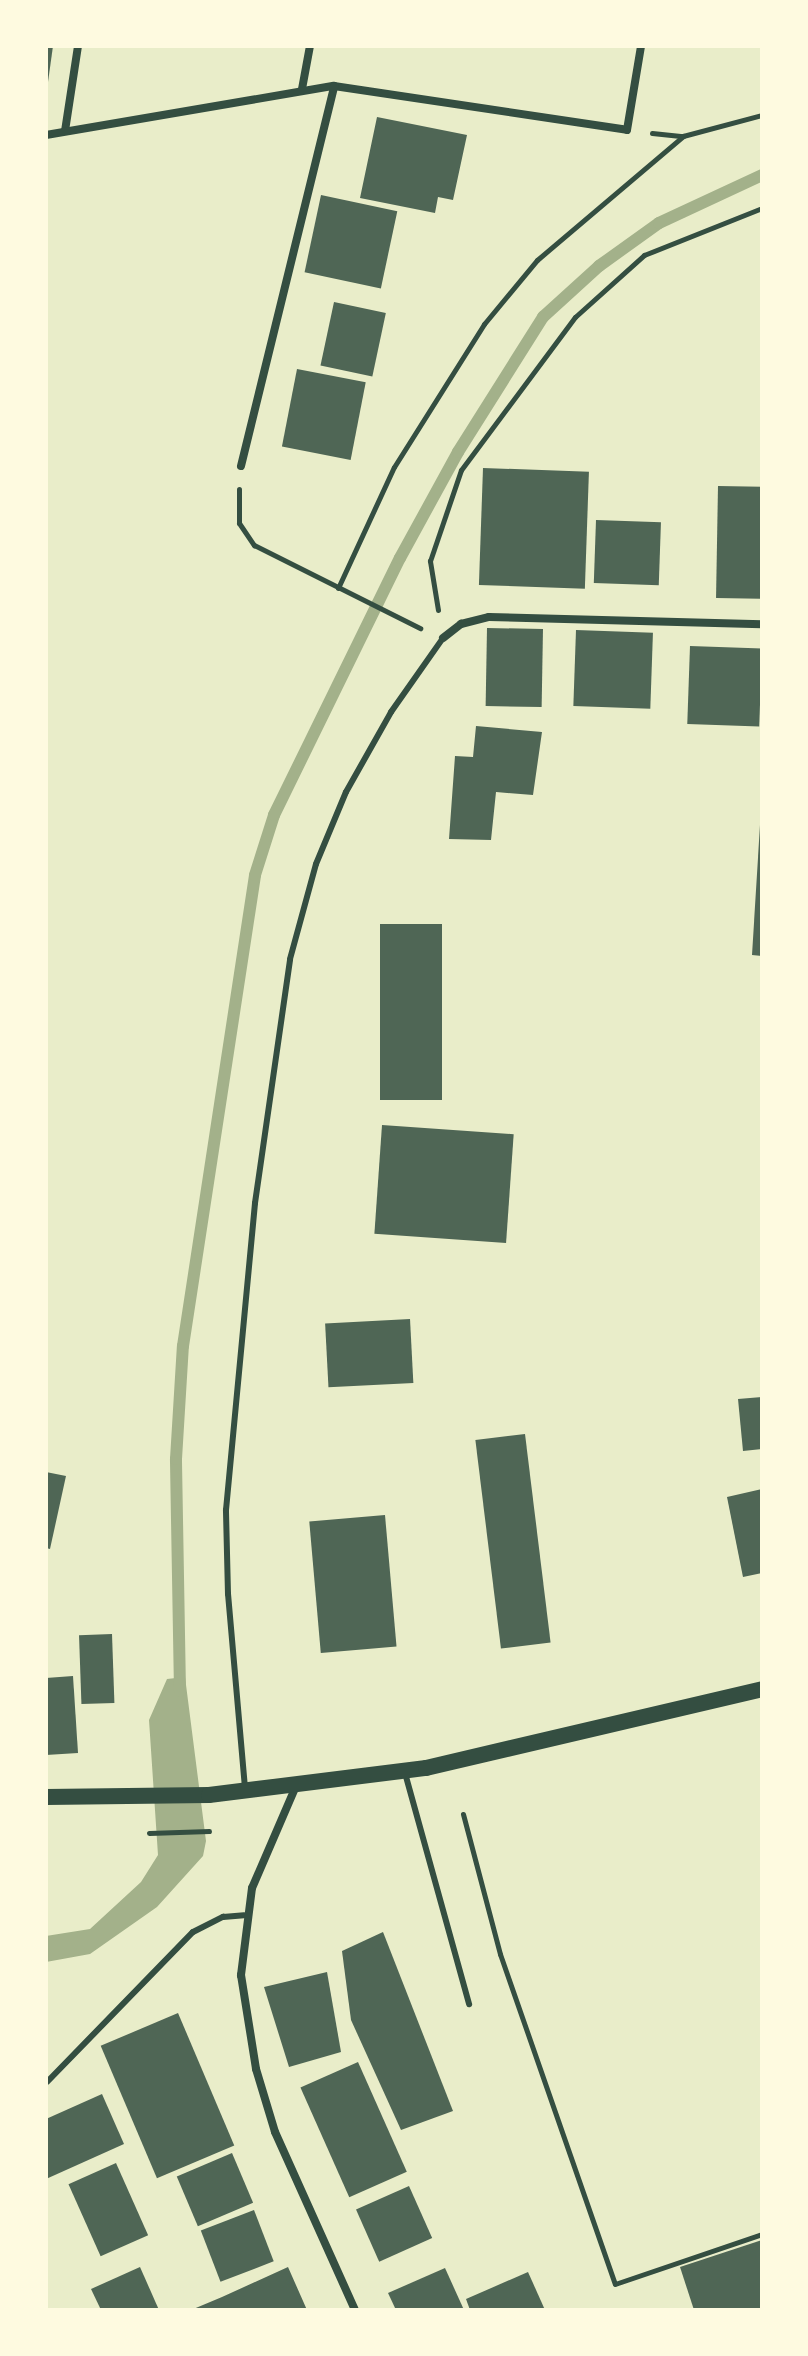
<!DOCTYPE html>
<html>
<head>
<meta charset="utf-8">
<style>
	body { margin:0 }
	#map { position:relative; width:808px; height:2356px; overflow:hidden; background:#e9edc9; font-family:Manrope,sans-serif }
	div>[style] { position:absolute }
	.water>* { inset:0; background:#a3b18a }
	.stream>* { height:12px; margin:-6px; padding:0 6px; transform-origin:6px; border-radius:6px; background:#a3b18a }
	.building>* { inset:0; background:#4f6655; transform-origin:0 0 }
	.path>* { height:5px; margin:-2.5px; padding:0 2.5px; transform-origin:2.5px; border-radius:2.5px; background:#344e41 }
	.service>* { height:6px; margin:-3px; padding:0 3px; transform-origin:3px; border-radius:3px; background:#344e41 }
	.minor>* { height:8px; margin:-4px; padding:0 4px; transform-origin:4px; border-radius:4px; background:#344e41 }
	.secondary>* { height:16px; margin:-8px; padding:0 8px; transform-origin:8px; border-radius:8px; background:#344e41 }
	span { translate:-50% -50%; white-space:nowrap; text-align:center; line-height:1.15; -webkit-text-stroke:6px #fefae0; paint-order:stroke }
	.frame { position:absolute; inset:0; border:48px solid #fefae0; pointer-events:none }
</style>
</head>
<body>
<div id="map">
	<div class="water">
		<div style="clip-path:polygon(185px 1677px,206px 1841px,203px 1856px,157px 1907px,90px 1954px,46px 1962px,46px 1936px,90px 1929px,141px 1882px,158px 1855px,149px 1720px,167px 1679px)"></div>
	</div>
	<div class="stream">
		<div style="left:180px;top:1691px;width:232px;rotate:-91deg"></div>
		<div style="left:176px;top:1459px;width:113px;rotate:-86.5deg"></div>
		<div style="left:183px;top:1346px;width:476px;rotate:-81.3deg"></div>
		<div style="left:255px;top:875px;width:63px;rotate:-72.4deg"></div>
		<div style="left:274px;top:815px;width:286px;rotate:-63.9deg"></div>
		<div style="left:400px;top:558px;width:121px;rotate:-61.3deg"></div>
		<div style="left:458px;top:452px;width:160px;rotate:-57.8deg"></div>
		<div style="left:543px;top:317px;width:76px;rotate:-42.3deg"></div>
		<div style="left:599px;top:266px;width:74px;rotate:-35.6deg"></div>
		<div style="left:659px;top:223px;width:114px;rotate:-25deg"></div>
	</div>
	<div class="building">
		<div style="clip-path:polygon(46px 46px,53px 46px,48px 82px,46px 82px)"></div>
		<div style="clip-path:polygon(377px 117px,467px 135px,453px 200px,438px 197px,435px 213px,360px 198px)"></div>
		<div style="left:321px;top:195px;width:78px;height:79px;rotate:12deg"></div>
		<div style="left:334px;top:302px;width:53px;height:65px;rotate:12deg"></div>
		<div style="left:297px;top:369px;width:70px;height:79px;rotate:11deg"></div>
		<div style="left:483px;top:468px;width:106px;height:117px;rotate:2deg"></div>
		<div style="left:718px;top:486px;width:44px;height:112px;rotate:1deg"></div>
		<div style="left:596px;top:520px;width:65px;height:63px;rotate:2deg"></div>
		<div style="left:487px;top:628px;width:56px;height:78px;rotate:1deg"></div>
		<div style="left:576px;top:630px;width:77px;height:76px;rotate:2deg"></div>
		<div style="left:690px;top:646px;width:72px;height:78px;rotate:2deg"></div>
		<div style="clip-path:polygon(476px 726px,542px 732px,533px 795px,496px 792px,491px 840px,449px 839px,455px 756px,473px 757px)"></div>
		<div style="clip-path:polygon(760px 825px,762px 825px,762px 956px,752px 955px)"></div>
		<div style="left:442px;top:924px;width:176px;height:62px;rotate:90deg"></div>
		<div style="left:382px;top:1125px;width:132px;height:109px;rotate:4deg"></div>
		<div style="left:410px;top:1319px;width:64px;height:85px;rotate:87deg"></div>
		<div style="clip-path:polygon(762px 1397px,762px 1449px,743px 1451px,738px 1399px)"></div>
		<div style="left:525px;top:1434px;width:210px;height:50px;rotate:83deg"></div>
		<div style="clip-path:polygon(46px 1472px,66px 1476px,50px 1549px,46px 1548px)"></div>
		<div style="clip-path:polygon(762px 1489px,762px 1573px,743px 1577px,727px 1497px)"></div>
		<div style="left:385px;top:1515px;width:132px;height:76px;rotate:85deg"></div>
		<div style="left:112px;top:1634px;width:69px;height:33px;rotate:88deg"></div>
		<div style="clip-path:polygon(73px 1676px,78px 1753px,46px 1755px,46px 1678px)"></div>
		<div style="clip-path:polygon(383px 1932px,453px 2111px,401px 2130px,351px 2020px,342px 1951px)"></div>
		<div style="clip-path:polygon(327px 1972px,341px 2052px,289px 2067px,264px 1987px)"></div>
		<div style="left:178px;top:2013px;width:144px;height:84px;rotate:67deg"></div>
		<div style="left:358px;top:2062px;width:120px;height:63px;rotate:66deg"></div>
		<div style="clip-path:polygon(102px 2094px,124px 2144px,46px 2179px,46px 2119px)"></div>
		<div style="left:232px;top:2153px;width:54px;height:60px;rotate:67deg"></div>
		<div style="left:116px;top:2163px;width:79px;height:52px;rotate:66deg"></div>
		<div style="left:409px;top:2186px;width:57px;height:58px;rotate:66deg"></div>
		<div style="left:254px;top:2210px;width:55px;height:57px;rotate:69deg"></div>
		<div style="clip-path:polygon(762px 2240px,762px 2310px,694px 2310px,680px 2267px)"></div>
		<div style="clip-path:polygon(140px 2267px,159px 2310px,101px 2310px,91px 2289px)"></div>
		<div style="clip-path:polygon(288px 2267px,307px 2310px,191px 2310px,222px 2297px)"></div>
		<div style="clip-path:polygon(445px 2268px,464px 2310px,396px 2310px,388px 2293px)"></div>
		<div style="clip-path:polygon(528px 2272px,545px 2310px,470px 2310px,466px 2299px)"></div>
	</div>
	<div class="path">
		<div style="left:652px;top:133px;width:31px;rotate:6deg"></div>
		<div style="left:683px;top:136px;width:82px;rotate:-14.9deg"></div>
		<div style="left:239px;top:489px;width:34px;rotate:90deg"></div>
		<div style="left:239px;top:523px;width:27px;rotate:56deg"></div>
		<div style="left:254px;top:545px;width:186px;rotate:26.6deg"></div>
		<div style="left:338px;top:588px;width:133px;rotate:-65.2deg"></div>
		<div style="left:394px;top:467px;width:169px;rotate:-57.8deg"></div>
		<div style="left:484px;top:324px;width:83px;rotate:-50.4deg"></div>
		<div style="left:537px;top:260px;width:192px;rotate:-40.3deg"></div>
		<div style="left:438px;top:610px;width:50px;rotate:-99.3deg"></div>
		<div style="left:430px;top:561px;width:96px;rotate:-71.2deg"></div>
		<div style="left:461px;top:470px;width:191px;rotate:-53.3deg"></div>
		<div style="left:575px;top:317px;width:93px;rotate:-41.9deg"></div>
		<div style="left:644px;top:255px;width:127px;rotate:-21.7deg"></div>
		<div style="left:463px;top:1814px;width:145px;rotate:75.2deg"></div>
		<div style="left:500px;top:1954px;width:349px;rotate:70.8deg"></div>
		<div style="left:615px;top:2284px;width:155px;rotate:-18.8deg"></div>
		<div style="left:149px;top:1833px;width:60px;rotate:-1.9deg"></div>
	</div>
	<div class="service">
		<div style="left:405px;top:1773px;width:240px;rotate:74.5deg"></div>
		<div style="left:245px;top:1788px;width:195px;rotate:-95deg"></div>
		<div style="left:228px;top:1594px;width:84px;rotate:-91.4deg"></div>
		<div style="left:226px;top:1510px;width:308px;rotate:-84.6deg"></div>
		<div style="left:255px;top:1203px;width:246px;rotate:-81.8deg"></div>
		<div style="left:290px;top:959px;width:98px;rotate:-74.7deg"></div>
		<div style="left:316px;top:864px;width:78px;rotate:-67.4deg"></div>
		<div style="left:346px;top:792px;width:92px;rotate:-60.6deg"></div>
		<div style="left:391px;top:712px;width:90px;rotate:-54.9deg"></div>
		<div style="left:47px;top:2082px;width:209px;rotate:-45.8deg"></div>
		<div style="left:193px;top:1932px;width:34px;rotate:-27deg"></div>
		<div style="left:223px;top:1917px;width:21px;rotate:-5deg"></div>
	</div>
	<div class="minor">
		<div style="left:302px;top:89px;width:44px;rotate:-79.5deg"></div>
		<div style="left:65px;top:131px;width:86px;rotate:-81.3deg"></div>
		<div style="left:46px;top:135px;width:292px;rotate:-9.7deg"></div>
		<div style="left:334px;top:86px;width:296px;rotate:8.5deg"></div>
		<div style="left:627px;top:130px;width:85px;rotate:-80.5deg"></div>
		<div style="left:241px;top:466px;width:391px;rotate:-76.2deg"></div>
		<div style="left:443px;top:638px;width:23px;rotate:-38deg"></div>
		<div style="left:461px;top:624px;width:29px;rotate:-14deg"></div>
		<div style="left:489px;top:617px;width:273px;rotate:1.5deg"></div>
		<div style="left:296px;top:1786px;width:111px;rotate:113.3deg"></div>
		<div style="left:252px;top:1888px;width:88px;rotate:97.2deg"></div>
		<div style="left:241px;top:1975px;width:95px;rotate:80.9deg"></div>
		<div style="left:256px;top:2069px;width:66px;rotate:73.2deg"></div>
		<div style="left:275px;top:2132px;width:195px;rotate:65.8deg"></div>
	</div>
	<div class="secondary">
		<div style="left:46px;top:1797px;width:163px;rotate:-0.7deg"></div>
		<div style="left:209px;top:1795px;width:219px;rotate:-7.1deg"></div>
		<div style="left:426px;top:1768px;width:345px;rotate:-13.2deg"></div>
	</div>
	<div class="frame"></div>
</div>
</body>
</html>
